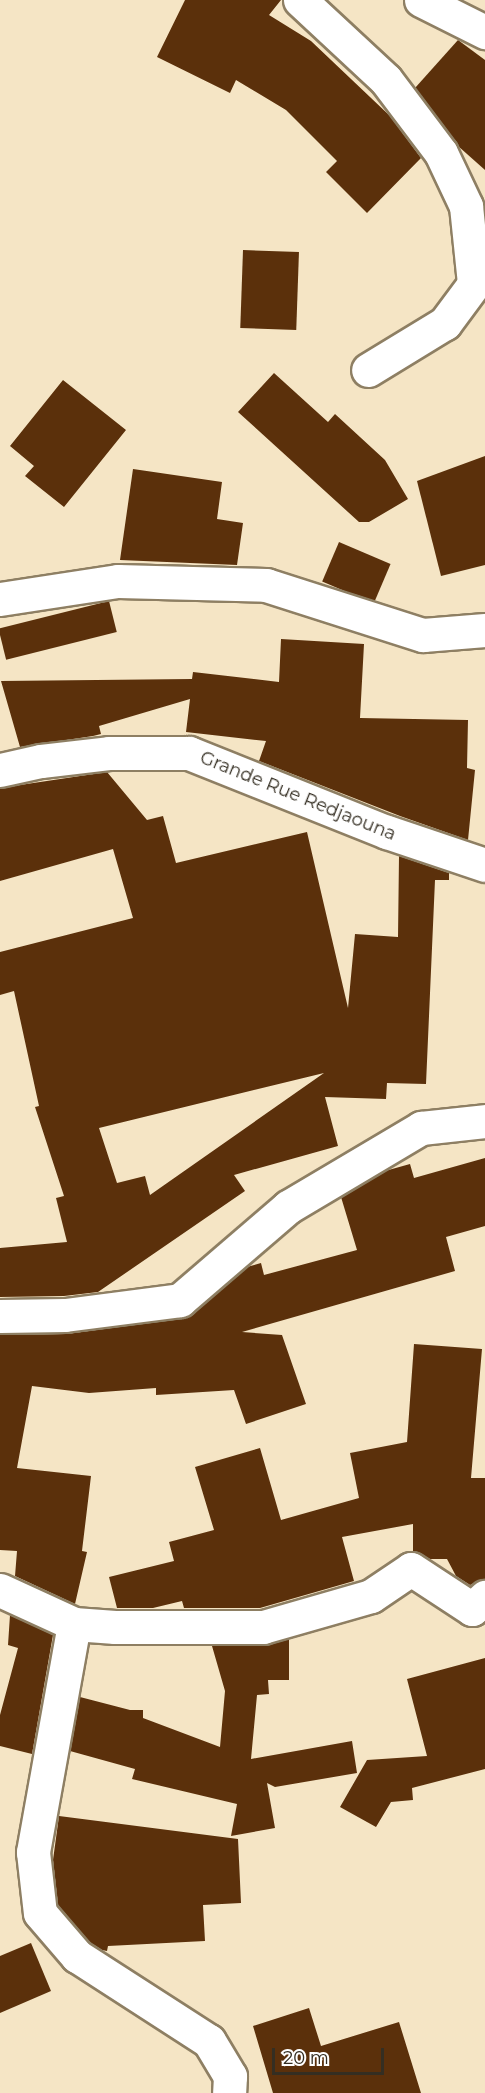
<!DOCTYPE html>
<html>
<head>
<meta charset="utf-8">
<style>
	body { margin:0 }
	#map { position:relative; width:485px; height:2093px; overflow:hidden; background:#f5e5c5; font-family:Montserrat,sans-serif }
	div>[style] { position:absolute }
	.building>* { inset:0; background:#5b300b; transform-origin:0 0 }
	.roads { filter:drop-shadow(2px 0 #8e7f63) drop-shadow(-2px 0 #8e7f63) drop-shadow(0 2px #8e7f63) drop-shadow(0 -2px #8e7f63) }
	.street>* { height:33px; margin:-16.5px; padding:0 16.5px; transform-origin:16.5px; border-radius:16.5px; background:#fff }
	.secondary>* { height:33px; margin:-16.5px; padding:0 16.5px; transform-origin:16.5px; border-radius:16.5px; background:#fff }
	span { translate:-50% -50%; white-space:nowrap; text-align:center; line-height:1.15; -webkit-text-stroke:6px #fff; paint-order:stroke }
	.street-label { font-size:18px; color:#342e22 }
	.scale { position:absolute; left:272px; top:2048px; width:112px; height:27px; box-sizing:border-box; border:3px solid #342e22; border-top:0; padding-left:8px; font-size:18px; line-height:21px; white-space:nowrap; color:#342e22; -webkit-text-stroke:4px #fff; paint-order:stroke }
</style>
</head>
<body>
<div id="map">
	<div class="building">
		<div style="clip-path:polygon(185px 0,281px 0,269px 15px,311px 41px,390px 116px,421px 158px,367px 213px,326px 172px,337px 161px,286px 110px,236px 80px,230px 93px,157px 57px)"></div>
		<div style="clip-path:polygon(458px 40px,485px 60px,485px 170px,458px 146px,415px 88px)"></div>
		<div style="left:243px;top:250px;width:56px;height:78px;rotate:2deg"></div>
		<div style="clip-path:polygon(274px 373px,328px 422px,335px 414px,385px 460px,408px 499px,369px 522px,359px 522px,238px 412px)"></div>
		<div style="clip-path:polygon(63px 380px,126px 430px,64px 507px,25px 476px,34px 466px,10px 446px)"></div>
		<div style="clip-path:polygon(485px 456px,485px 565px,441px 576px,417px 481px)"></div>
		<div style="clip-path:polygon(133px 469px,222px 482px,217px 519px,243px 523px,237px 565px,120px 560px)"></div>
		<div style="left:339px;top:542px;width:56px;height:43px;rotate:23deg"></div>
		<div style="left:109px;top:601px;width:32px;height:114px;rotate:76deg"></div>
		<div style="clip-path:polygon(281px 639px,364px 644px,360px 718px,468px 720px,467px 768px,475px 770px,468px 840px,400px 816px,259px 761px,266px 741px,186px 732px,190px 699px,99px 726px,101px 734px,93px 736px,20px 747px,1px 681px,192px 679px,193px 672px,279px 682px)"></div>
		<div style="clip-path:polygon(evenodd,107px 772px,147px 820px,163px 816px,176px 863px,307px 832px,348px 1008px,355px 934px,398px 937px,399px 856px,449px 873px,449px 880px,435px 880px,426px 1084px,387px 1083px,386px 1099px,325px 1097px,338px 1146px,234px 1175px,245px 1191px,98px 1292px,64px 1296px,0 1297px,0 1248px,67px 1242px,56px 1198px,64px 1196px,35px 1107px,39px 1106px,14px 991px,0 995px,0 952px,133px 918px,113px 849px,0 881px,0 788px,107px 772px,324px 1073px,150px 1195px,145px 1176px,117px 1183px,99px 1128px,324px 1073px)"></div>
		<div style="clip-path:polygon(485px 1158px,485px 1226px,446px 1237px,455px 1271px,242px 1332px,282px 1335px,306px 1404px,246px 1424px,234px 1390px,156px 1395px,156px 1388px,89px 1393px,32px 1386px,17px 1468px,91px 1476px,82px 1551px,87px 1552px,75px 1604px,15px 1576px,17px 1551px,0 1550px,0 1335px,67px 1334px,183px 1318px,192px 1314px,247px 1267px,261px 1263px,264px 1275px,357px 1250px,341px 1197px,385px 1171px,410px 1164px,414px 1178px)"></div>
		<div style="clip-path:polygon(414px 1344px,482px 1349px,471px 1478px,485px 1478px,485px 1579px,470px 1585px,456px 1576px,447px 1559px,430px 1559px,413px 1551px,413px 1524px,342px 1537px,354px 1581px,260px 1608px,184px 1608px,182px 1601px,153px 1608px,117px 1608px,109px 1577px,174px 1561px,169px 1542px,214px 1530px,195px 1467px,260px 1448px,281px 1520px,359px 1498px,350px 1453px,407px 1442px)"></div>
		<div style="clip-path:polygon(10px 1615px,53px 1635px,32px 1754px,0 1746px,0 1715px,18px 1648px,8px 1645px)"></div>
		<div style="clip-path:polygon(289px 1639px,289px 1680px,268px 1680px,269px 1694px,257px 1695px,251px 1759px,352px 1741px,357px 1773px,275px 1787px,267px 1783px,275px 1828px,231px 1836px,237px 1804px,132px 1779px,135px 1769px,70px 1751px,80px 1697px,130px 1710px,143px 1710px,143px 1718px,220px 1747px,225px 1691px,212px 1646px,263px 1646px)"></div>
		<div style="clip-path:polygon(485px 1658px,485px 1769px,412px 1788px,413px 1800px,391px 1802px,376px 1827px,340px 1807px,367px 1760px,427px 1756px,407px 1679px)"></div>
		<div style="clip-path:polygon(59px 1816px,238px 1839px,241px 1903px,203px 1905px,205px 1941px,108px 1946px,107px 1951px,102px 1950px,89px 1942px,58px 1905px,53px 1860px)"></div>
		<div style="clip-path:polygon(31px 1943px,51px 1991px,0 2013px,0 1956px)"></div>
		<div style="clip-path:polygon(309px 2008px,321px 2046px,399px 2022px,421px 2093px,273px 2093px,253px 2026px)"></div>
	</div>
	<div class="roads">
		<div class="street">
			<div style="left:300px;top:0;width:117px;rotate:42.9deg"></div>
			<div style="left:386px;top:80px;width:91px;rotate:53deg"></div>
			<div style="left:441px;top:153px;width:59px;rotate:64.7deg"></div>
			<div style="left:466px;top:206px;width:78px;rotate:84.1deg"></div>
			<div style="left:474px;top:284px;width:49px;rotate:126.6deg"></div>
			<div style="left:445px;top:323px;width:90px;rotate:148.6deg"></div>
			<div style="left:421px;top:0;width:72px;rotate:26.6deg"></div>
			<div style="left:0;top:599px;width:119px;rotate:-8.7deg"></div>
			<div style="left:118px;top:581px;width:148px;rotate:1.5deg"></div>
			<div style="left:266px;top:585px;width:165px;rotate:17.7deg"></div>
			<div style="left:423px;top:635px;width:62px;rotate:-4.6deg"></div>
			<div style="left:0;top:1316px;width:65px;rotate:-0.9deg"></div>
			<div style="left:65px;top:1315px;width:116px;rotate:-7.4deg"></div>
			<div style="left:180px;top:1300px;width:143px;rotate:-40.7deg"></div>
			<div style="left:288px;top:1207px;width:155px;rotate:-30.7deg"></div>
			<div style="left:421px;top:1128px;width:64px;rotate:-6.2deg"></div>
			<div style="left:0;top:1590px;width:81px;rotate:24.7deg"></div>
			<div style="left:74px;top:1624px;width:41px;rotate:4.2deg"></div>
			<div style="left:115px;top:1627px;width:148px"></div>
			<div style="left:263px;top:1627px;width:112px;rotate:-16deg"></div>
			<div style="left:371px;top:1596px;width:48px;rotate:-34deg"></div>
			<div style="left:411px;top:1569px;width:73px;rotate:33.3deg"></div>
			<div style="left:472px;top:1609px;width:18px;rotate:-43deg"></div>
			<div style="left:74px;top:1624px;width:232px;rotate:100.2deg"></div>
			<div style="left:33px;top:1852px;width:61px;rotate:83.5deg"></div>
			<div style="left:40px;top:1913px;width:57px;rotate:49.3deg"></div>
			<div style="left:77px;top:1956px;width:157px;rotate:32.8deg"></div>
			<div style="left:209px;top:2041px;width:41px;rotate:59deg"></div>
			<div style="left:230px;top:2076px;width:17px;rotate:93deg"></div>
		</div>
		<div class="secondary">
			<div style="left:0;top:770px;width:42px;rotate:-12.4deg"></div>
			<div style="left:41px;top:761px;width:68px;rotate:-6.7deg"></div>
			<div style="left:109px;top:753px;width:80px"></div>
			<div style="left:189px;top:753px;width:213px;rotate:21.8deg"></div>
			<div style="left:387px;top:832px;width:103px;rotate:18.6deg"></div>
		</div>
	</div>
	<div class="street-label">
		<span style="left:298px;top:796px;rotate:22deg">Grande Rue Redjaouna</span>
	</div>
	<div class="scale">20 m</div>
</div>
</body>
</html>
